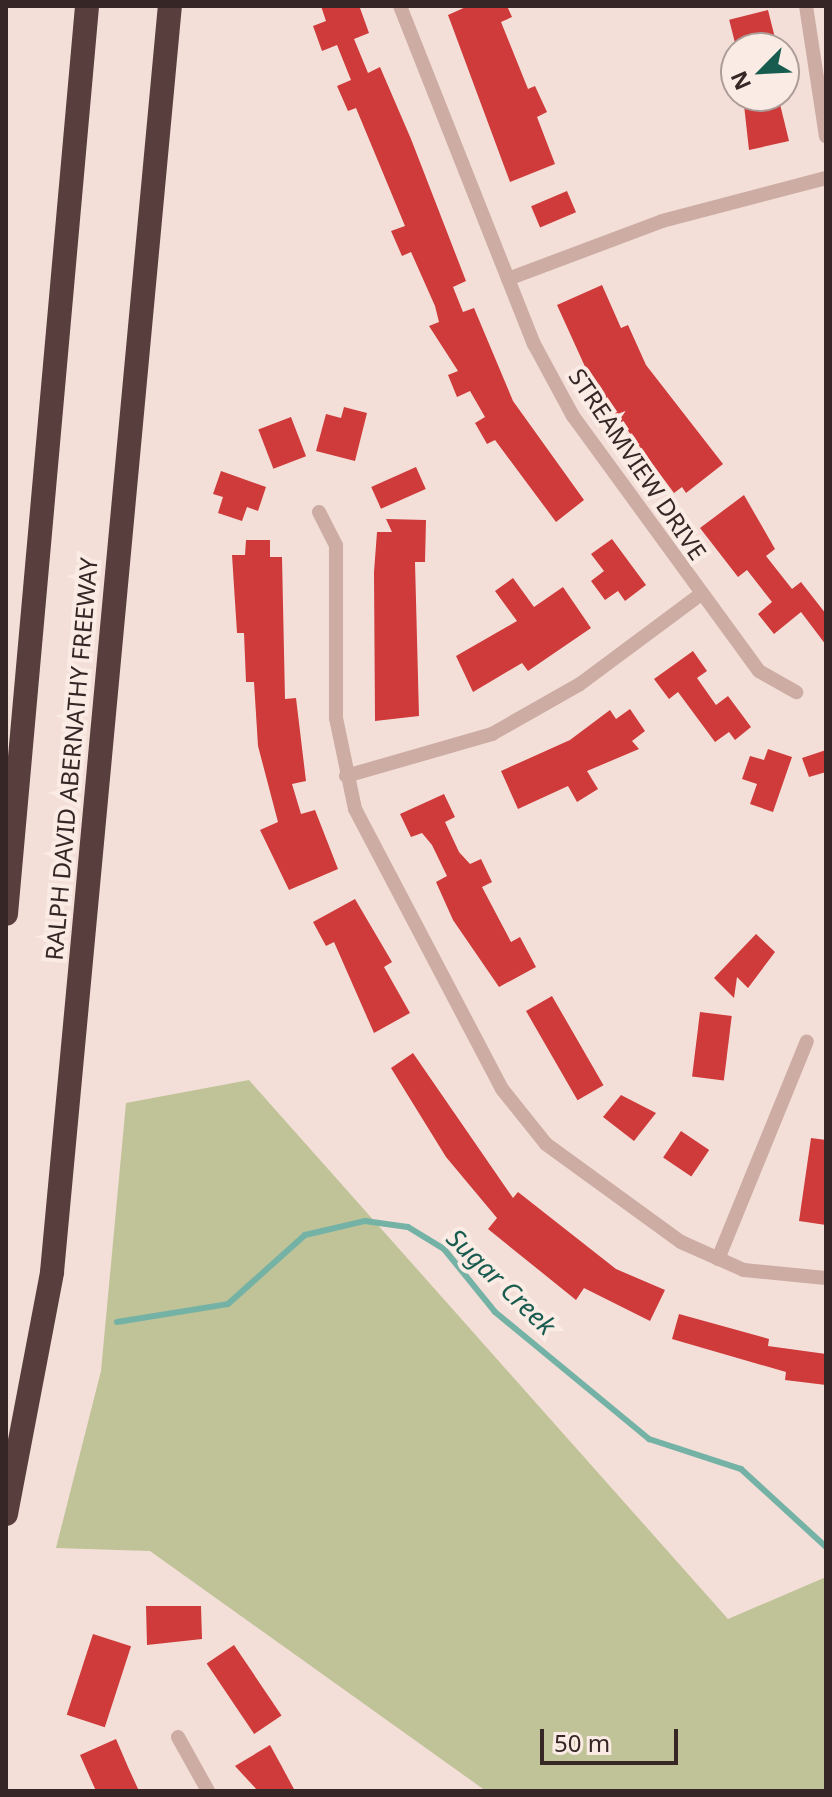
<!DOCTYPE html>
<html>
<head>
<meta charset="utf-8">
<style>
	body { margin:0 }
	#map { position:relative; width:832px; height:1797px; overflow:hidden; background:#f3dfd8; font-family:"Noto Sans",sans-serif }
	div>[style] { position:absolute }
	.green>* { inset:0; background:#bfc397 }
	.stream>* { height:6px; margin:-3px; padding:0 3px; transform-origin:3px; border-radius:3px; background:#75b2a6 }
	.building>* { inset:0; background:#cf3a3a; transform-origin:0 0 }
	.street>* { height:14px; margin:-7px; padding:0 7px; transform-origin:7px; border-radius:7px; background:#ccaca3 }
	.highway>* { height:24px; margin:-12px; padding:0 12px; transform-origin:12px; border-radius:12px; background:#583e3c }
	span { translate:-50% -50%; white-space:nowrap; text-align:center; line-height:1.15; -webkit-text-stroke:8px #faebe4; paint-order:stroke }
	.street-label { font-size:24px; color:#362726 }
	.water-label { font-size:26px; color:#185b4f; font-style:italic }
	.frame { position:absolute; inset:0; border:8px solid #362726; pointer-events:none }
	.north { position:absolute; left:720px; top:32px; width:80px; height:80px; box-sizing:border-box; background:#faebe4; border:2px solid #ac9d98; border-radius:50%; rotate:246deg; font-size:22px; font-weight:700; line-height:32px; text-align:center; color:#362726 }
	.north::after { content:''; display:block; margin:auto; width:28px; height:36px; background:#185b4f; clip-path:polygon(50% 0,100% 100%,50% 72%,0 100%) }
	.scale { position:absolute; left:540px; top:1729px; width:138px; height:36px; box-sizing:border-box; border:4px solid #362726; border-top:0; padding-left:10px; font-size:24px; line-height:28px; white-space:nowrap; color:#362726; -webkit-text-stroke:6px #faebe4; paint-order:stroke }
</style>
</head>
<body>
<div id="map">
	<div class="green">
		<div style="clip-path:polygon(249px 1080px,728px 1619px,826px 1577px,826px 1791px,486px 1791px,150px 1551px,56px 1548px,101px 1371px,126px 1103px)"></div>
	</div>
	<div class="stream">
		<div style="left:117px;top:1322px;width:112px;rotate:-9.2deg"></div>
		<div style="left:228px;top:1304px;width:103px;rotate:-41.9deg"></div>
		<div style="left:305px;top:1235px;width:62px;rotate:-13.1deg"></div>
		<div style="left:365px;top:1221px;width:43px;rotate:7.9deg"></div>
		<div style="left:408px;top:1227px;width:42px;rotate:31.4deg"></div>
		<div style="left:444px;top:1249px;width:81px;rotate:51deg"></div>
		<div style="left:495px;top:1312px;width:200px;rotate:39.5deg"></div>
		<div style="left:649px;top:1439px;width:97px;rotate:18.1deg"></div>
		<div style="left:741px;top:1469px;width:115px;rotate:42.5deg"></div>
	</div>
	<div class="building">
		<div style="clip-path:polygon(321px 6px,360px 8px,369px 33px,354px 39px,368px 73px,380px 67px,411px 139px,466px 281px,453px 287px,463px 312px,474px 308px,513px 401px,584px 500px,556px 522px,495px 440px,487px 444px,475px 423px,485px 417px,470px 391px,457px 397px,448px 375px,458px 371px,429px 326px,439px 322px,435px 306px,411px 252px,402px 256px,391px 231px,405px 226px,356px 108px,348px 111px,337px 86px,351px 80px,337px 45px,322px 51px,313px 26px,326px 21px)"></div>
		<div style="clip-path:polygon(468px 6px,507px 6px,512px 17px,501px 22px,528px 89px,535px 86px,547px 112px,537px 117px,555px 164px,510px 182px,448px 15px)"></div>
		<div style="left:768px;top:10px;width:33px;height:40px;rotate:76deg"></div>
		<div style="clip-path:polygon(743px 96px,778px 96px,789px 141px,749px 150px)"></div>
		<div style="left:567px;top:191px;width:23px;height:39px;rotate:67deg"></div>
		<div style="clip-path:polygon(602px 285px,621px 328px,628px 325px,646px 365px,723px 464px,686px 493px,682px 487px,674px 493px,592px 382px,557px 305px)"></div>
		<div style="clip-path:polygon(344px 407px,367px 413px,355px 461px,316px 451px,326px 414px,341px 418px)"></div>
		<div style="left:291px;top:417px;width:42px;height:35px;rotate:69deg"></div>
		<div style="left:416px;top:467px;width:24px;height:49px;rotate:66deg"></div>
		<div style="clip-path:polygon(221px 471px,266px 487px,258px 511px,247px 507px,242px 521px,218px 513px,223px 497px,213px 494px)"></div>
		<div style="clip-path:polygon(744px 495px,775px 549px,766px 556px,792px 589px,801px 582px,826px 614px,826px 645px,801px 612px,774px 634px,758px 614px,772px 602px,747px 570px,738px 577px,700px 528px)"></div>
		<div style="clip-path:polygon(386px 519px,426px 520px,425px 562px,415px 562px,419px 716px,375px 721px,374px 572px,377px 532px,392px 532px)"></div>
		<div style="clip-path:polygon(612px 539px,646px 585px,625px 601px,618px 591px,605px 600px,591px 581px,604px 571px,591px 554px)"></div>
		<div style="clip-path:polygon(246px 540px,270px 540px,270px 557px,282px 557px,285px 699px,296px 698px,306px 781px,292px 784px,301px 814px,315px 810px,338px 869px,289px 890px,260px 830px,278px 822px,258px 746px,254px 682px,246px 682px,244px 633px,237px 633px,232px 555px,245px 555px)"></div>
		<div style="clip-path:polygon(513px 578px,534px 607px,563px 587px,591px 628px,528px 671px,522px 663px,473px 692px,456px 656px,517px 621px,495px 591px)"></div>
		<div style="clip-path:polygon(693px 651px,707px 671px,697px 678px,716px 705px,728px 696px,751px 727px,735px 740px,729px 732px,715px 742px,678px 692px,669px 699px,654px 679px)"></div>
		<div style="clip-path:polygon(630px 709px,645px 731px,632px 741px,639px 749px,587px 771px,598px 789px,577px 802px,568px 786px,518px 809px,501px 771px,570px 740px,610px 710px,616px 719px)"></div>
		<div style="clip-path:polygon(768px 749px,792px 757px,773px 812px,750px 804px,757px 784px,742px 779px,750px 756px,764px 760px)"></div>
		<div style="clip-path:polygon(826px 750px,826px 772px,809px 777px,802px 758px)"></div>
		<div style="clip-path:polygon(444px 794px,455px 817px,445px 822px,459px 852px,470px 864px,481px 859px,492px 882px,482px 887px,511px 942px,520px 937px,536px 967px,499px 987px,453px 920px,436px 882px,447px 876px,432px 845px,422px 833px,411px 837px,400px 814px)"></div>
		<div style="clip-path:polygon(355px 899px,392px 962px,384px 967px,410px 1013px,374px 1033px,334px 942px,326px 946px,313px 922px)"></div>
		<div style="clip-path:polygon(756px 934px,775px 952px,748px 988px,737px 977px,734px 998px,714px 978px)"></div>
		<div style="left:552px;top:996px;width:103px;height:30px;rotate:60deg"></div>
		<div style="left:700px;top:1012px;width:32px;height:65px;rotate:7deg"></div>
		<div style="clip-path:polygon(413px 1053px,513px 1198px,518px 1192px,616px 1269px,665px 1290px,650px 1321px,584px 1288px,576px 1300px,488px 1229px,497px 1218px,446px 1157px,391px 1068px)"></div>
		<div style="clip-path:polygon(621px 1095px,656px 1113px,634px 1141px,603px 1117px)"></div>
		<div style="left:681px;top:1131px;width:34px;height:32px;rotate:34deg"></div>
		<div style="clip-path:polygon(811px 1138px,826px 1140px,826px 1225px,799px 1221px)"></div>
		<div style="clip-path:polygon(679px 1314px,769px 1339px,768px 1346px,826px 1354px,826px 1385px,785px 1380px,786px 1372px,672px 1339px)"></div>
		<div style="clip-path:polygon(146px 1606px,201px 1606px,202px 1639px,147px 1645px)"></div>
		<div style="left:93px;top:1634px;width:40px;height:85px;rotate:18deg"></div>
		<div style="left:234px;top:1645px;width:85px;height:33px;rotate:56deg"></div>
		<div style="clip-path:polygon(116px 1739px,128px 1767px,139px 1791px,96px 1791px,80px 1755px)"></div>
		<div style="clip-path:polygon(270px 1745px,281px 1765px,295px 1791px,258px 1791px,235px 1766px)"></div>
	</div>
	<div class="street">
		<div style="left:400px;top:6px;width:364px;rotate:68.4deg"></div>
		<div style="left:534px;top:344px;width:82px;rotate:61.6deg"></div>
		<div style="left:573px;top:416px;width:316px;rotate:53.9deg"></div>
		<div style="left:759px;top:671px;width:43px;rotate:29.6deg"></div>
		<div style="left:806px;top:6px;width:132px;rotate:81.3deg"></div>
		<div style="left:508px;top:279px;width:165px;rotate:-20.6deg"></div>
		<div style="left:662px;top:221px;width:170px;rotate:-14.7deg"></div>
		<div style="left:319px;top:512px;width:37px;rotate:63deg"></div>
		<div style="left:336px;top:545px;width:173px;rotate:90deg"></div>
		<div style="left:336px;top:718px;width:93px;rotate:78.2deg"></div>
		<div style="left:355px;top:809px;width:316px;rotate:62.3deg"></div>
		<div style="left:502px;top:1089px;width:70px;rotate:51.3deg"></div>
		<div style="left:546px;top:1144px;width:167px;rotate:36deg"></div>
		<div style="left:681px;top:1242px;width:69px;rotate:24deg"></div>
		<div style="left:744px;top:1270px;width:82px;rotate:5.6deg"></div>
		<div style="left:346px;top:776px;width:152px;rotate:-16deg"></div>
		<div style="left:492px;top:734px;width:101px;rotate:-29.6deg"></div>
		<div style="left:580px;top:684px;width:151px;rotate:-36.6deg"></div>
		<div style="left:718px;top:1259px;width:235px;rotate:-67.8deg"></div>
		<div style="left:178px;top:1737px;width:62px;rotate:60.9deg"></div>
	</div>
	<div class="highway">
		<div style="left:6px;top:914px;width:912px;rotate:-84.9deg"></div>
		<div style="left:6px;top:1514px;width:246px;rotate:-79.2deg"></div>
		<div style="left:52px;top:1272px;width:1271px;rotate:-84.68deg"></div>
	</div>
	<div class="street-label">
		<span style="left:638px;top:464px;rotate:56deg">STREAMVIEW DRIVE</span>
		<span style="left:71px;top:759px;rotate:-85deg">RALPH DAVID ABERNATHY FREEWAY</span>
	</div>
	<div class="water-label">
		<span style="left:501px;top:1282px;rotate:44deg">Sugar Creek</span>
	</div>
	<div class="frame"></div>
	<div class="north">N</div>
	<div class="scale">50 m</div>
</div>
</body>
</html>
